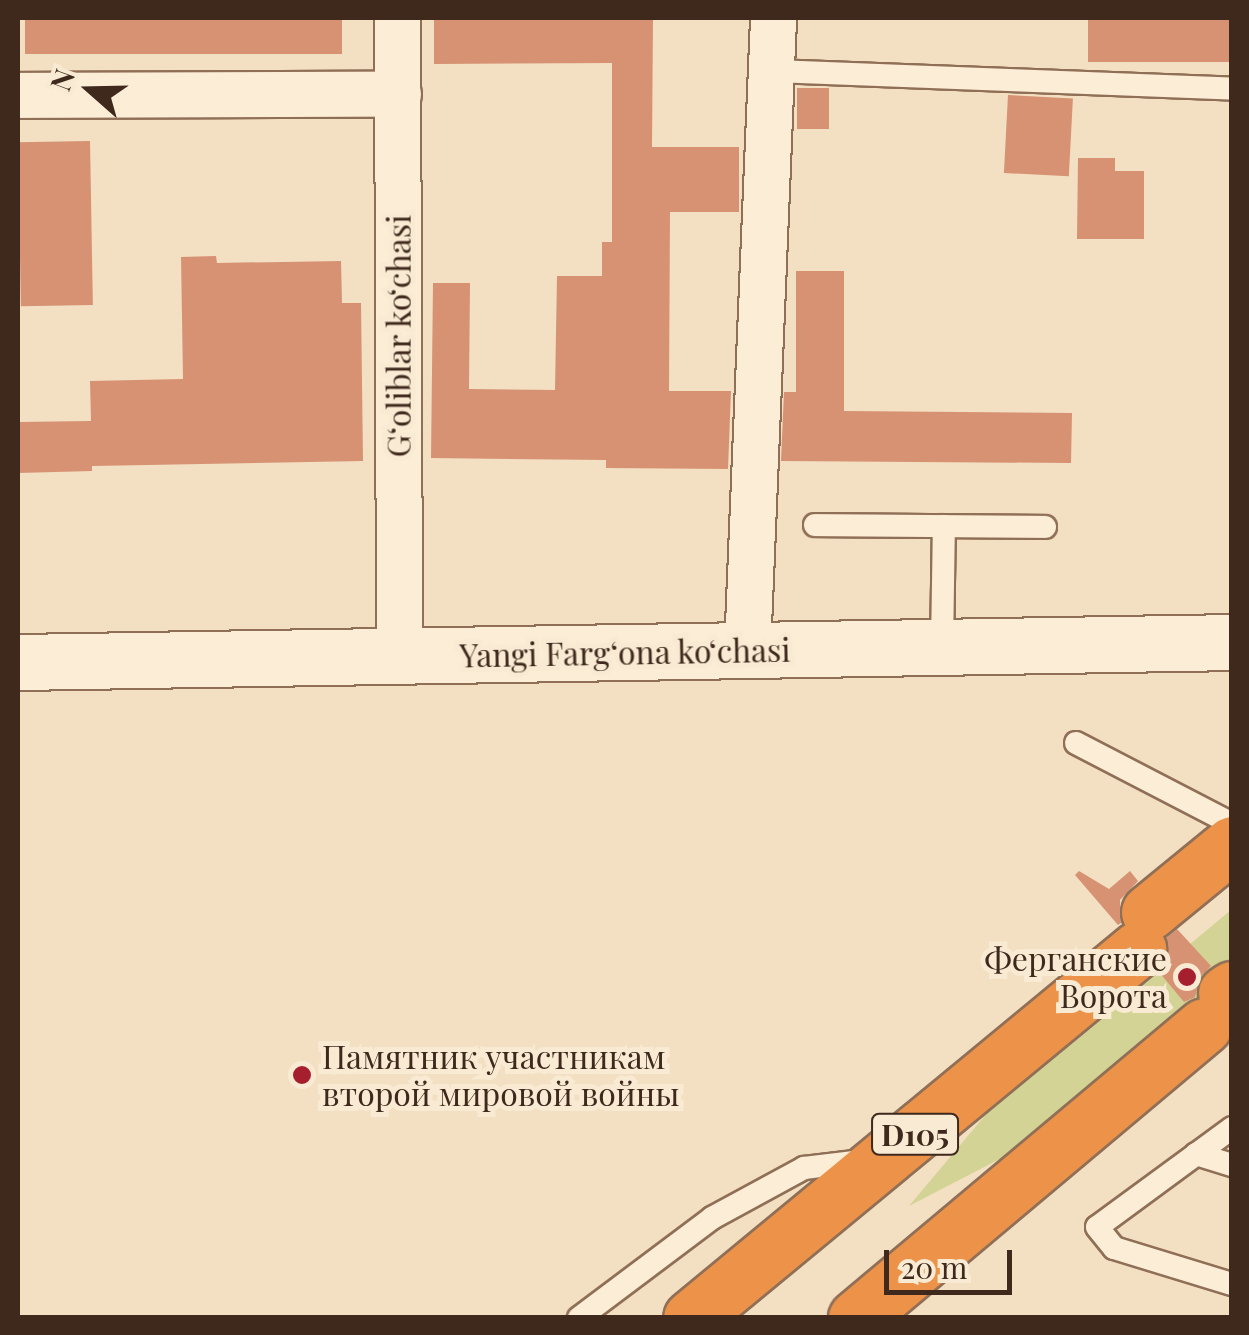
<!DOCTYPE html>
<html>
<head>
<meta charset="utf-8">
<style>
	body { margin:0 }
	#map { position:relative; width:1249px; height:1335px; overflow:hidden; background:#f3dfc2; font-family:"Playfair Display",serif }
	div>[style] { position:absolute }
	.green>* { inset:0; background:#d2d394 }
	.building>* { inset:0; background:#d69273; transform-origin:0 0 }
	.roads { filter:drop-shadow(2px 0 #906f57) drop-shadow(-2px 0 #906f57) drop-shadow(0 2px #906f57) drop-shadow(0 -2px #906f57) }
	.lane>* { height:22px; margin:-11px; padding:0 11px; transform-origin:11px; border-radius:11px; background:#fcedd7 }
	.street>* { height:45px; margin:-22.5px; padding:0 22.5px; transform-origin:22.5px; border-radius:22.5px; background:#fcedd7 }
	.secondary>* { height:55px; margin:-27.5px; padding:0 27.5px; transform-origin:27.5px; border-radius:27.5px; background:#fcedd7 }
	.highway>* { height:55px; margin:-27.5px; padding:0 27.5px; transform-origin:27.5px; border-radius:27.5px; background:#ec9349 }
	.dots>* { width:28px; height:28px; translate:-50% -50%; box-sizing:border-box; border:5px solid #f9ead3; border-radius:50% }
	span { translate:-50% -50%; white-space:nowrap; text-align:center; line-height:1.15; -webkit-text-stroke:10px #f9ead3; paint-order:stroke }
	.shield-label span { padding:2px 8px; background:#f9ead3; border:2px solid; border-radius:8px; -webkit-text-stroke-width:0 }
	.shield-label { font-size:30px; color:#3e291c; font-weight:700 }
	.street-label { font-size:32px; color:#3e291c }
	.poi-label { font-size:32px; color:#3e291c }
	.right { translate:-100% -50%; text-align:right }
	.left { translate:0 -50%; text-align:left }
	.frame { position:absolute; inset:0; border:20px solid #3e291c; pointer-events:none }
	.north { position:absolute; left:40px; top:40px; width:100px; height:100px; -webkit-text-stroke:8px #f9ead3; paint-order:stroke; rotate:290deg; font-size:28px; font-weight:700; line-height:40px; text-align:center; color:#3e291c }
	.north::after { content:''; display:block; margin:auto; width:35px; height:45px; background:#3e291c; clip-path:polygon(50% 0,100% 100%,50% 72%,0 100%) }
	.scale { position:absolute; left:884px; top:1250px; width:128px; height:45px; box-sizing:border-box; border:5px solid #3e291c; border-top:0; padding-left:12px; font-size:30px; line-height:35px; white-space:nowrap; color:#3e291c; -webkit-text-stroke:8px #f9ead3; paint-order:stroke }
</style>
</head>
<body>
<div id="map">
	<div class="green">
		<div style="clip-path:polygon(1231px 910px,1231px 976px,1019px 1149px,909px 1206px,988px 1112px)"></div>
	</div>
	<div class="building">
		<div style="left:25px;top:18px;width:317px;height:36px"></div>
		<div style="clip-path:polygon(434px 18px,653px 18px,652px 147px,739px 147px,739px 212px,670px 212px,669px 391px,731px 391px,728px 469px,606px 468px,606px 460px,431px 458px,433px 283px,470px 283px,469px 389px,555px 390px,557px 276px,602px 276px,602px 242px,612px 242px,612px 63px,434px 64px)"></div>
		<div style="left:1088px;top:18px;width:144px;height:44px"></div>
		<div style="left:797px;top:88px;width:32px;height:41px"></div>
		<div style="left:1008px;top:95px;width:65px;height:78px;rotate:3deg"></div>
		<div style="left:90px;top:141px;width:164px;height:72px;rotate:89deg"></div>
		<div style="clip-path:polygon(1078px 158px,1115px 158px,1115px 171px,1144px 171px,1144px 239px,1077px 239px)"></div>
		<div style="clip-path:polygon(216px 256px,217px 263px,341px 261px,342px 303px,361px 303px,363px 461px,92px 466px,92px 471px,18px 473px,18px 422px,91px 421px,90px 381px,183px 379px,181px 257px)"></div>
		<div style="clip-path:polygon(796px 271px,844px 271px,844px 411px,1072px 413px,1071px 463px,781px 461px,784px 392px,796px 392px)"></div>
		<div style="clip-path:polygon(1079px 871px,1109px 889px,1130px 871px,1138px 881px,1120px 900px,1121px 923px,1118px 925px,1075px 875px)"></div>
		<div style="clip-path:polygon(1177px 929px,1211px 966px,1199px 978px,1195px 997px,1184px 1002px,1159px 972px,1168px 959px,1166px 938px)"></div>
	</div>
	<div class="roads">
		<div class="lane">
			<div style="left:772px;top:71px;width:460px;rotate:2.2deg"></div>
			<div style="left:815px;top:525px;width:230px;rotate:0.5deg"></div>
			<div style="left:942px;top:647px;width:121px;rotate:-89.1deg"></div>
			<div style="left:1076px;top:743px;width:176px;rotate:27.4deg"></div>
			<div style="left:1232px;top:1128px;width:167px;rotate:143.7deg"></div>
			<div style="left:1097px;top:1227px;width:27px;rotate:51deg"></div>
			<div style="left:1114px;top:1248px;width:123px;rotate:17deg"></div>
			<div style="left:1196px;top:1154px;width:38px;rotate:17deg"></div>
			<div style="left:579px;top:1318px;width:166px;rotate:-36.9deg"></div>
			<div style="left:712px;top:1218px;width:105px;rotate:-28.5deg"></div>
			<div style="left:804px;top:1168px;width:57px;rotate:-7deg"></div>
		</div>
		<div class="street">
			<div style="left:397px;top:18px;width:637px;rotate:89.82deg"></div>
			<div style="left:18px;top:95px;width:380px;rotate:-0.2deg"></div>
			<div style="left:747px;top:650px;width:633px;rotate:-87.64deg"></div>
		</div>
		<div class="secondary">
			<div style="left:18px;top:662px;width:1214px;rotate:-0.94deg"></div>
		</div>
		<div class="highway">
			<div style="left:1149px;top:912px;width:107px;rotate:-39.3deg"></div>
			<div style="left:1226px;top:993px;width:7px;rotate:-34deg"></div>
			<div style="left:691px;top:1318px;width:580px;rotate:-39.54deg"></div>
			<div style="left:856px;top:1318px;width:454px;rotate:-40deg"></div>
		</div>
	</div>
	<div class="dots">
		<div style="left:1187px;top:977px;background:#a61f2e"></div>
		<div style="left:302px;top:1075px;background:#a61f2e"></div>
	</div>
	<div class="shield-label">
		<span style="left:915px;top:1134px">D105</span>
	</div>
	<div class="street-label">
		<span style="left:398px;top:336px;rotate:-90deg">Gʻoliblar koʻchasi</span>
		<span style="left:625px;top:652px;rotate:-1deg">Yangi Fargʻona koʻchasi</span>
	</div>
	<div class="poi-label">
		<span class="right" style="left:1167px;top:977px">Ферганские<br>Ворота</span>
		<span class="left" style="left:322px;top:1075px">Памятник участникам<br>второй мировой войны</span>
	</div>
	<div class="frame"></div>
	<div class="north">N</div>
	<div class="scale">20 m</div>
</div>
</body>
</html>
